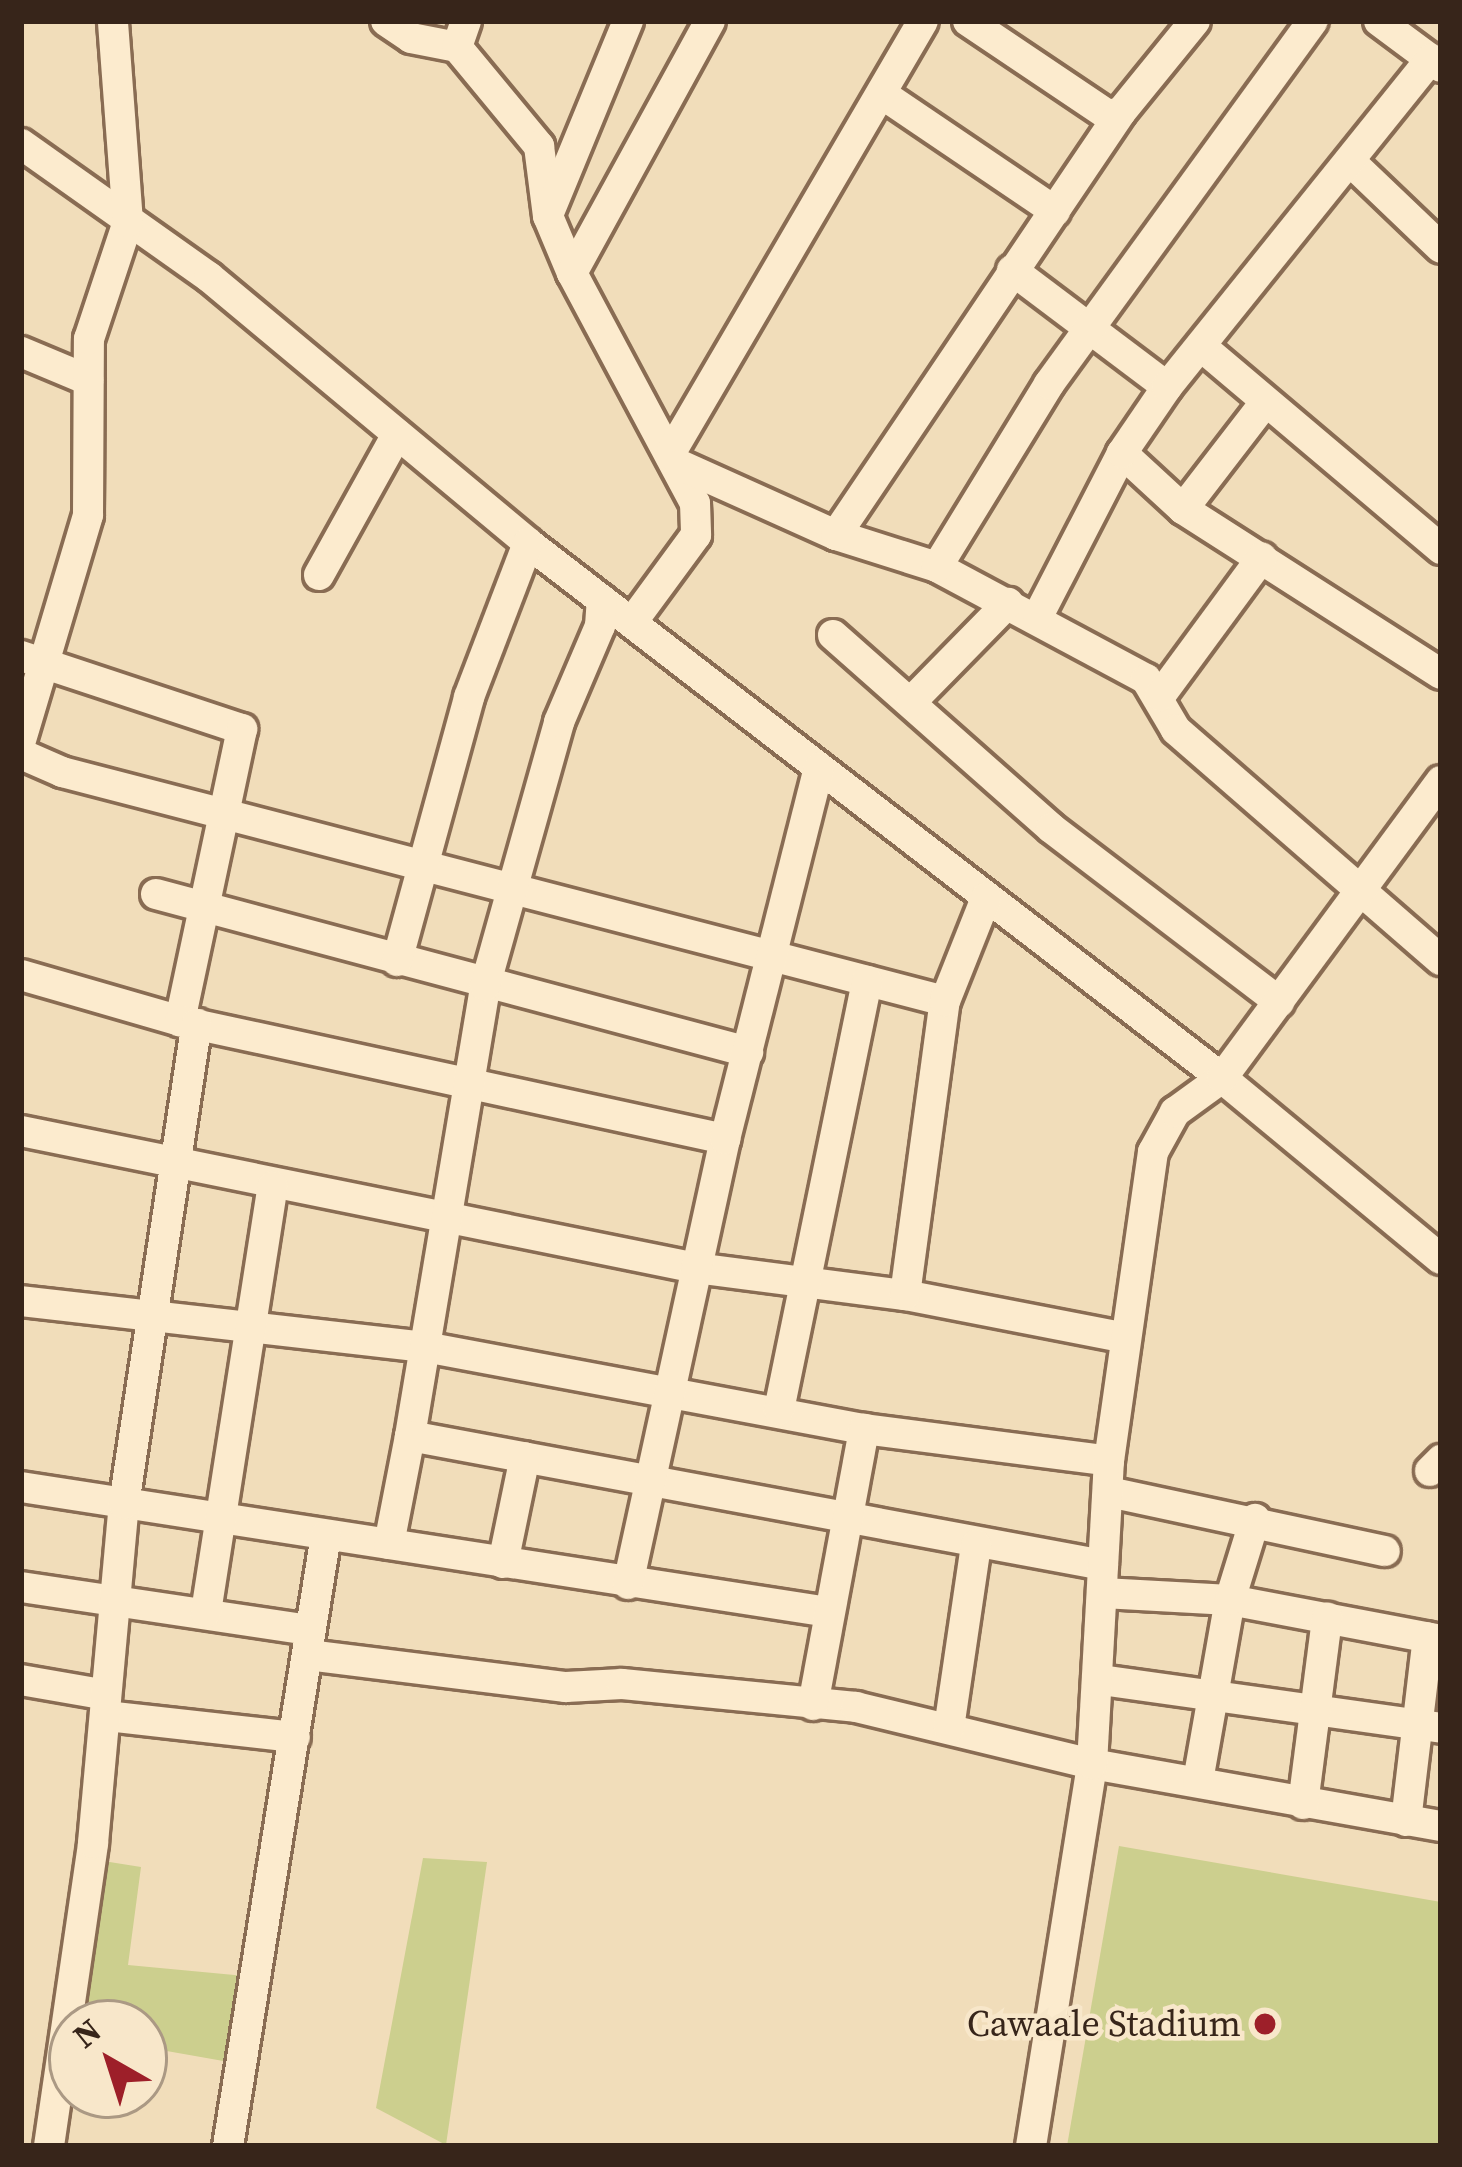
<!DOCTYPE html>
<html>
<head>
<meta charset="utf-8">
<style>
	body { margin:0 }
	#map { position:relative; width:1462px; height:2167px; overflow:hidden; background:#f1ddba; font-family:"Source Serif 4",serif }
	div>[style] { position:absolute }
	.green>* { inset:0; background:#cccf8e }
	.roads { filter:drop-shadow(3px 0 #896c53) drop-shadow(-3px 0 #896c53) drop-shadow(0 3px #896c53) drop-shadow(0 -3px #896c53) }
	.minor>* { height:30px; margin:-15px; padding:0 15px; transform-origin:15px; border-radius:15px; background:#fcebce }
	.dots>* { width:33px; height:33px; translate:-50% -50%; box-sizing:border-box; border:6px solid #f8e7ca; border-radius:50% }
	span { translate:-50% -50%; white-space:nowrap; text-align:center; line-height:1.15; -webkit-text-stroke:9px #f8e7ca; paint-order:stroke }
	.poi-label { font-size:36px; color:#37251a }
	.right { translate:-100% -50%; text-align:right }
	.frame { position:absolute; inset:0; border:24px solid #37251a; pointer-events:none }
	.north { position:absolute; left:48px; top:1999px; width:120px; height:120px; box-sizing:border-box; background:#f8e7ca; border:3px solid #ab9984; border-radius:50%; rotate:321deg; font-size:33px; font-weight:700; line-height:48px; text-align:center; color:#37251a }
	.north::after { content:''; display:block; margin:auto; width:42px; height:54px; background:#9d1f29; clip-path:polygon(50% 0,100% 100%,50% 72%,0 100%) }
</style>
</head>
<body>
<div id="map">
	<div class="green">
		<div style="clip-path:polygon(1119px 1846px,1441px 1902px,1441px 2146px,1067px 2146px)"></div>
		<div style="clip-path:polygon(423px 1858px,487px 1862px,446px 2145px,376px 2108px)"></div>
		<div style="clip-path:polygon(97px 1860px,141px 1867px,128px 1965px,245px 1976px,229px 2062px,144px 2047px,144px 2023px,81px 2023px)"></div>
	</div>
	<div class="roads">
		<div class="minor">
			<div style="left:386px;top:21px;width:30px;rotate:34deg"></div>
			<div style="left:411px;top:38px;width:47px;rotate:11.1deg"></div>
			<div style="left:466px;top:21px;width:28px;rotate:109deg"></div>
			<div style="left:457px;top:47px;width:129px;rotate:50.4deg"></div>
			<div style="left:539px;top:146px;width:71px;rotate:82.7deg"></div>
			<div style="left:548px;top:216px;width:62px;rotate:67.2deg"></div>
			<div style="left:572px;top:273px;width:261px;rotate:61.9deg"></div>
			<div style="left:695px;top:503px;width:32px;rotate:88deg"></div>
			<div style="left:696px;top:535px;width:108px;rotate:126.3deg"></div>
			<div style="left:968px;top:21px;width:169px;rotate:33.9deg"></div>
			<div style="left:1108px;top:115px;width:13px;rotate:-13deg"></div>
			<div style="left:1121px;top:112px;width:117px;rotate:-50.9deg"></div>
			<div style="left:1379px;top:21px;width:77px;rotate:36.6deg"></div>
			<div style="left:882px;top:94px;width:209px;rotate:34.1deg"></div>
			<div style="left:21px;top:144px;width:230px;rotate:35.3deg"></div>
			<div style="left:209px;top:277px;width:415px;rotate:39.8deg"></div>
			<div style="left:528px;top:543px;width:876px;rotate:37.63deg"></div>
			<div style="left:1222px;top:1078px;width:284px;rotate:39.6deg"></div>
			<div style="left:1351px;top:162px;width:124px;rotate:43.7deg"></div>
			<div style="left:548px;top:215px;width:210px;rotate:-67.6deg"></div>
			<div style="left:1012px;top:270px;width:194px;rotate:37deg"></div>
			<div style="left:572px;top:273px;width:287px;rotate:-61.3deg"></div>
			<div style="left:1202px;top:347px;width:313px;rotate:40.2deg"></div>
			<div style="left:21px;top:352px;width:73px;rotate:22.7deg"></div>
			<div style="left:1122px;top:453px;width:83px;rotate:42.6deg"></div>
			<div style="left:1183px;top:509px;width:306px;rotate:32.6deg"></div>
			<div style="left:670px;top:454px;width:501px;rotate:-59.7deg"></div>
			<div style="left:680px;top:465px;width:171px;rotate:24.2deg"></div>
			<div style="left:836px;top:535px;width:106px;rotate:17.6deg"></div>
			<div style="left:937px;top:567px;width:237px;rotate:28.2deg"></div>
			<div style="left:1146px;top:679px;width:59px;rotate:59.5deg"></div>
			<div style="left:1176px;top:730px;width:351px;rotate:41deg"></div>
			<div style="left:1183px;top:509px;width:133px;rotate:-52.4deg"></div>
			<div style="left:836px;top:535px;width:510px;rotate:-56.03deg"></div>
			<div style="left:937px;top:567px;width:215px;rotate:-58.5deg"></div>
			<div style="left:1049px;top:384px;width:449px;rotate:-54deg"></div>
			<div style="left:319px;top:575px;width:161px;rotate:-61deg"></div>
			<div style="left:1038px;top:616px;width:183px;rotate:-62.7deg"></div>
			<div style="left:1122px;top:453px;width:80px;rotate:-55.7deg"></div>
			<div style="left:1167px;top:387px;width:421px;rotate:-51.2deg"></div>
			<div style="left:833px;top:635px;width:291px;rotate:41.5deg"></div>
			<div style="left:1051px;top:828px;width:287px;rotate:37.3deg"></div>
			<div style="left:21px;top:656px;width:233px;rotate:18.3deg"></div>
			<div style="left:242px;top:729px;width:299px;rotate:102deg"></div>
			<div style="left:1160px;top:696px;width:172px;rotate:-53.7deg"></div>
			<div style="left:911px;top:702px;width:139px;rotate:-45.6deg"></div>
			<div style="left:21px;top:740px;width:235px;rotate:-73.4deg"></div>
			<div style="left:88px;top:515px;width:176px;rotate:-89.7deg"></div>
			<div style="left:89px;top:339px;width:123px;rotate:-71.6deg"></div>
			<div style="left:128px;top:222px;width:202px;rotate:-94.3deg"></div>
			<div style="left:21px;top:754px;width:45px;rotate:23.7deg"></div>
			<div style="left:62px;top:772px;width:912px;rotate:14.54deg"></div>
			<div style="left:156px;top:894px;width:613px;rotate:14.94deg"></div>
			<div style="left:397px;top:961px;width:274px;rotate:-74.7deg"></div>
			<div style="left:469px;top:697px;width:165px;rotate:-69deg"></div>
			<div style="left:21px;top:975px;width:166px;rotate:16.1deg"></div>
			<div style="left:180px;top:1021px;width:558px;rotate:12.22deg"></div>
			<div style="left:21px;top:1131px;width:689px;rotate:11.47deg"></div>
			<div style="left:696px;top:1268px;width:211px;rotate:7.4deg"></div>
			<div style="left:905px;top:1295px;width:221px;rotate:11deg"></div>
			<div style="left:905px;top:1295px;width:297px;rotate:-82.3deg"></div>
			<div style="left:945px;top:1001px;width:111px;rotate:-68.3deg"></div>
			<div style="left:21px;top:1301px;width:407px;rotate:6.5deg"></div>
			<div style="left:425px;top:1347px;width:447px;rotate:10.6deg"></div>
			<div style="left:864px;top:1429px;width:247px;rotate:7.4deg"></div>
			<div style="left:779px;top:1410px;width:438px;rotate:-78.4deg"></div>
			<div style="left:410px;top:1436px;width:456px;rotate:-80.5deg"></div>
			<div style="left:485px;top:986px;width:274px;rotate:-74.3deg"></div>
			<div style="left:559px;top:722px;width:104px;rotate:-66.9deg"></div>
			<div style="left:600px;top:626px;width:26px;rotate:-86deg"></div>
			<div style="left:1430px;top:1471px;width:16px;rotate:-45deg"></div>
			<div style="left:21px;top:1487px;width:817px;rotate:8.8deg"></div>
			<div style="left:1109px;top:1492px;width:282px;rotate:12.1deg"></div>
			<div style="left:389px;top:1544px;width:110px;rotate:-79deg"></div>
			<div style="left:410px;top:1436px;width:705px;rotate:10.54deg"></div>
			<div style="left:503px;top:1563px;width:108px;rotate:-78.3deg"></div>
			<div style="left:628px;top:1584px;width:455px;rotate:-77.7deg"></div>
			<div style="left:725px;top:1139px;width:383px;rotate:-75.8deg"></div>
			<div style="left:21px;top:1587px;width:292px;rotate:8.5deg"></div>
			<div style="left:1103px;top:1593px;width:127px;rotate:3.2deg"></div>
			<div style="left:1230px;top:1600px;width:215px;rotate:10.7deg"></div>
			<div style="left:206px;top:1612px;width:431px;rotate:-81.1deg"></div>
			<div style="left:308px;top:1655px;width:260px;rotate:7.1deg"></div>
			<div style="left:566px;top:1687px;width:56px;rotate:-3.1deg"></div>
			<div style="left:622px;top:1684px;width:235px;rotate:5.6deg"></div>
			<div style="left:856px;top:1707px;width:243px;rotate:13.6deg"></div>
			<div style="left:1092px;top:1764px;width:354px;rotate:10.1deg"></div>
			<div style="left:21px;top:1680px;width:81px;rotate:9.9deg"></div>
			<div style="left:1101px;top:1680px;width:343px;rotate:8deg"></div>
			<div style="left:813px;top:1705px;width:281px;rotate:-79.5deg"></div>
			<div style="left:107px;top:1716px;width:189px;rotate:6.4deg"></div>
			<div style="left:949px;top:1728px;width:185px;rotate:-81.6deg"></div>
			<div style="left:1198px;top:1781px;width:184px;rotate:-80deg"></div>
			<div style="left:1230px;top:1600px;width:85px;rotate:-72.8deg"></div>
			<div style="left:1303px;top:1804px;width:188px;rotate:-82.6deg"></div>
			<div style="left:1406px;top:1821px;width:185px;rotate:-83.2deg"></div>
			<div style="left:49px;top:2146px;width:306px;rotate:-81.7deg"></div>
			<div style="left:93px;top:1843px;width:340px;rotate:-84.8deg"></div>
			<div style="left:124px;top:1504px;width:486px;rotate:-81.4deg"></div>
			<div style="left:228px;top:2146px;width:619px;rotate:-80.89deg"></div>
			<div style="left:1031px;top:2146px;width:387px;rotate:-80.9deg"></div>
			<div style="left:1092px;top:1764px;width:303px;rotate:-86.8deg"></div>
			<div style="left:1109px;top:1461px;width:312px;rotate:-81.9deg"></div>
			<div style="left:1153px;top:1152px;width:46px;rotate:-61.2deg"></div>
			<div style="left:1175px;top:1112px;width:58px;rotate:-35.9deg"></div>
			<div style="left:1222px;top:1078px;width:369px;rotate:-53.6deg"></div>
		</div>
	</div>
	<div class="dots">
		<div style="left:1265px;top:2024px;background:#9d1f29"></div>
	</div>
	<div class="poi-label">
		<span class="right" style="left:1241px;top:2024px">Cawaale Stadium</span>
	</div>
	<div class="frame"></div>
	<div class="north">N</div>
</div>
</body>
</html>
